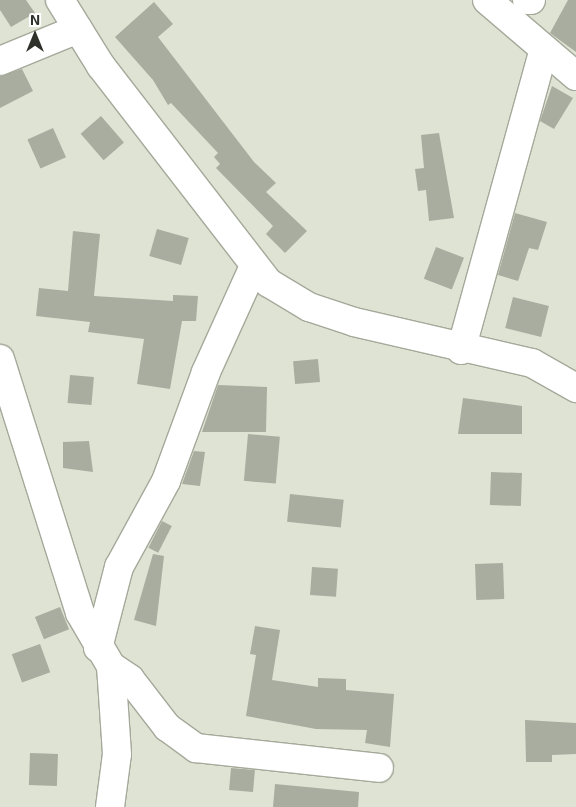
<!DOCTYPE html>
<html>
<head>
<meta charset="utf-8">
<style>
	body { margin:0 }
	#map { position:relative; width:576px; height:807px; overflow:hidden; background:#dee3d4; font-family:"Exo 2",sans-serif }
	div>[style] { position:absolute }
	.building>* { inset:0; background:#a8ad9f; transform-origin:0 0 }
	.roads { filter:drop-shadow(1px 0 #a4a99a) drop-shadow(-1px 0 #a4a99a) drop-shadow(0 1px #a4a99a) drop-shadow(0 -1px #a4a99a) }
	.minor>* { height:28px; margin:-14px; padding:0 14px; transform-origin:14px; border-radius:14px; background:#fff }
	span { translate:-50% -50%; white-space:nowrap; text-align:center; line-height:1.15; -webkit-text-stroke:4.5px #fff; paint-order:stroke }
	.north { position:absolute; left:10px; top:10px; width:50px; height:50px; -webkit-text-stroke:4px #fff; paint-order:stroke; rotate:0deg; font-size:14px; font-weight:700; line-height:20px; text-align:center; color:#2e302a }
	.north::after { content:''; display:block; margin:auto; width:18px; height:22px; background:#2e302a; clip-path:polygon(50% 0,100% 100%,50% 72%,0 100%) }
</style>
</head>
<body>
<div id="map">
	<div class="building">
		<div style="clip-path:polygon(0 0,26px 0,35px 13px,11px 27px,0 10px)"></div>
		<div style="clip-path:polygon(568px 0,576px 0,576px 52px,550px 33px)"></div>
		<div style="clip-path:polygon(154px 2px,173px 24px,158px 37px,254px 162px,276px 183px,266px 192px,307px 231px,285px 253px,266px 234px,273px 226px,216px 168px,220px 164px,214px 157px,218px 153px,171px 103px,168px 105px,153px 80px,115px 37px)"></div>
		<div style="clip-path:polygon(22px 69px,33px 91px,0 108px,0 76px)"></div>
		<div style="clip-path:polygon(552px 86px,573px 98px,554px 129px,540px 121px)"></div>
		<div style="left:101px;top:116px;width:35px;height:27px;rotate:49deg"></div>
		<div style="left:53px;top:128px;width:32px;height:28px;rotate:66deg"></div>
		<div style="clip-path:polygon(439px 133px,454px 218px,429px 221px,426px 190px,418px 191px,415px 169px,424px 168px,421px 135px)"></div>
		<div style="clip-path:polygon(515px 213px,547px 222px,538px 250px,529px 248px,518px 281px,498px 275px)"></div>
		<div style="left:157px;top:229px;width:33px;height:28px;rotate:16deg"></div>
		<div style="clip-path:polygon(73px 231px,100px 234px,94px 296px,173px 301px,173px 295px,198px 296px,196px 321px,182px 321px,170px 389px,137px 384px,144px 339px,88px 332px,90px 322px,36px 316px,39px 288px,68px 291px)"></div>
		<div style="left:436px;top:247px;width:30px;height:34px;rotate:21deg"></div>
		<div style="left:513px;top:297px;width:37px;height:32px;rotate:14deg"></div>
		<div style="left:318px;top:359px;width:23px;height:25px;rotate:85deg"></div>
		<div style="left:70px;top:375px;width:24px;height:28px;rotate:5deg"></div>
		<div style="clip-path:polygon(218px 385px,267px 387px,266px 432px,202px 432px)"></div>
		<div style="clip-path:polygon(463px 398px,522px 406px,522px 434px,458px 434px)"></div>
		<div style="left:248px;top:434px;width:32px;height:47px;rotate:5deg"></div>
		<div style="clip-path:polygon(89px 441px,93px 472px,63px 468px,63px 442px)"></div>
		<div style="clip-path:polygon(194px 451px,205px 452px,200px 486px,182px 484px)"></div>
		<div style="left:491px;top:472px;width:31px;height:33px;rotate:2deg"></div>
		<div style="left:290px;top:494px;width:54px;height:28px;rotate:6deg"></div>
		<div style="left:162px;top:521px;width:11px;height:30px;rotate:27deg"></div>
		<div style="clip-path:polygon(153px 554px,164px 556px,156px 626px,134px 620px)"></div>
		<div style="left:503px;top:563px;width:36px;height:28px;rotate:88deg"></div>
		<div style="left:312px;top:567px;width:26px;height:28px;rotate:4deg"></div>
		<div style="left:60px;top:607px;width:24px;height:27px;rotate:68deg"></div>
		<div style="clip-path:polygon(255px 626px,280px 630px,272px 680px,318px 687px,318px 678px,346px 679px,346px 690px,394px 694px,390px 747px,365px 743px,367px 730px,316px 729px,246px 716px,256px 655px,250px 654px)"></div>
		<div style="left:40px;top:644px;width:30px;height:30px;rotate:70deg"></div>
		<div style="clip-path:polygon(525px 720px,576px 723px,576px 754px,552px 755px,552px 762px,526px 762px)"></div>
		<div style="left:30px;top:753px;width:28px;height:32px;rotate:2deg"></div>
		<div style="left:231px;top:768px;width:24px;height:22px;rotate:5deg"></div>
		<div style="clip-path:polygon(275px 784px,359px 792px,358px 807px,273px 807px)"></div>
	</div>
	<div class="roads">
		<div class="minor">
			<div style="left:60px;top:0;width:78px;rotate:58.2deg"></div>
			<div style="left:101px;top:66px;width:274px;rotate:52.3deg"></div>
			<div style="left:269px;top:283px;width:47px;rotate:31deg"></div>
			<div style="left:309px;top:307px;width:47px;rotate:18.4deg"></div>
			<div style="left:354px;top:322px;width:183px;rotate:13deg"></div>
			<div style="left:532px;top:363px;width:51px;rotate:29.6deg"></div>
			<div style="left:487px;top:0;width:117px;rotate:40.5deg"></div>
			<div style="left:527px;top:0;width:4px"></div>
			<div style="left:0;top:61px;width:84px;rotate:-22.3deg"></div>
			<div style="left:461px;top:350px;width:312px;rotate:-74.6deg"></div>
			<div style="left:0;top:359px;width:266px;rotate:72.5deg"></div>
			<div style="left:80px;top:613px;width:61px;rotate:59.7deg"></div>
			<div style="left:111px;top:666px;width:23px;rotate:34deg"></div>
			<div style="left:130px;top:679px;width:61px;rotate:52.4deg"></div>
			<div style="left:167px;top:727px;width:36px;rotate:36deg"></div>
			<div style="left:196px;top:748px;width:184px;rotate:6.2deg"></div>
			<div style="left:98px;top:648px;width:84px;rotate:-75.5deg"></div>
			<div style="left:119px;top:567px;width:98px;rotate:-61.3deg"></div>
			<div style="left:166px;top:481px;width:116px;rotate:-69.8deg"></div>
			<div style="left:206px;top:372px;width:116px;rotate:-65.6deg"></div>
			<div style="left:110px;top:807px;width:53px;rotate:-82.5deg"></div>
			<div style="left:117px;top:754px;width:88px;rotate:-93.9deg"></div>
		</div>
	</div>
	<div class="north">N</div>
</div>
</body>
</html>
